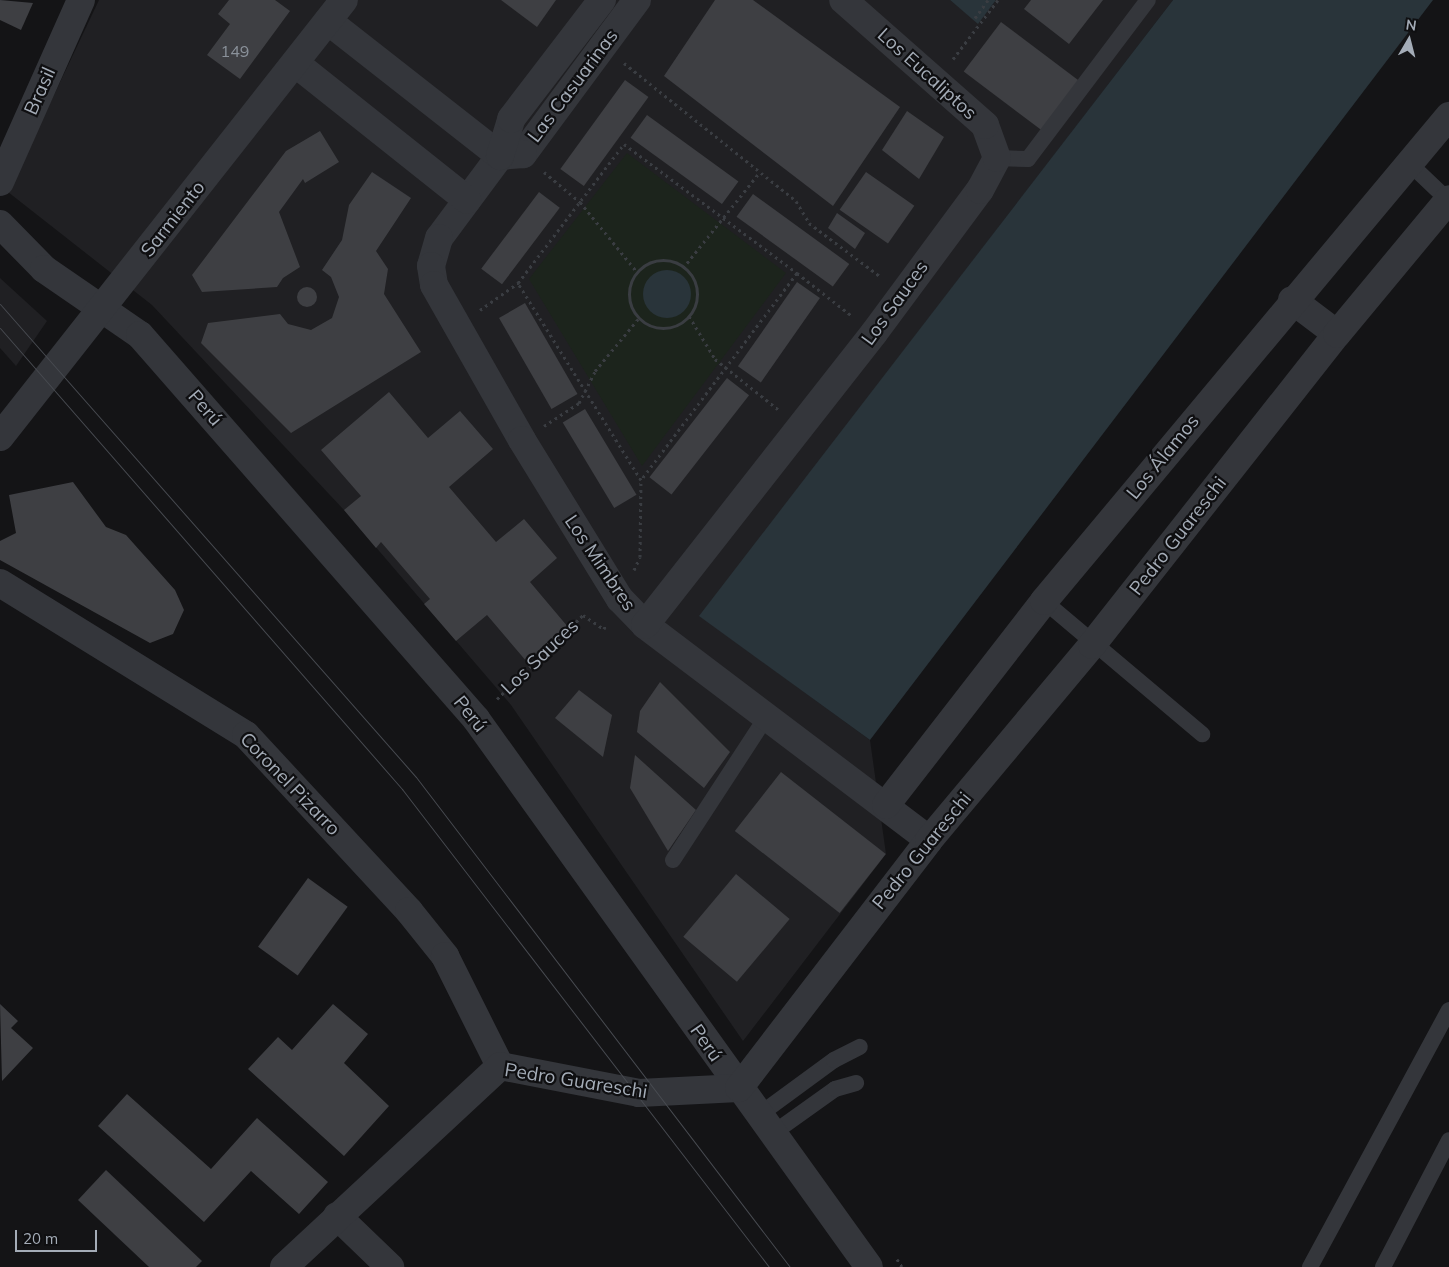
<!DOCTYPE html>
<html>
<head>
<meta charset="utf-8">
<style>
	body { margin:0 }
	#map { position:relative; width:1449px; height:1267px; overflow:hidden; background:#141416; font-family:Mulish,sans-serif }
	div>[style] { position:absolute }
	.built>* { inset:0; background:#202023 }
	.green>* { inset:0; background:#1c241c }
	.water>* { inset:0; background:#29343a }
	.round { border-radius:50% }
	.building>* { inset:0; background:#3e3f43; transform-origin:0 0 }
	.path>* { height:3px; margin-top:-1.5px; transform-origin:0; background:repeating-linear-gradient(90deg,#3a3d42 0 2.5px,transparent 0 6.5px) }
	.path>.ring { margin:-1.5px; padding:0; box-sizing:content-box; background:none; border:3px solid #3a3d42; border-radius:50% }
	.service>* { height:16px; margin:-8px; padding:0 8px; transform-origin:8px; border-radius:8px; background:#34363b }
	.minor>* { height:28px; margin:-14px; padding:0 14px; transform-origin:14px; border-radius:14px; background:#34363b }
	.tram>* { height:1px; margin:-0.5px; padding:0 0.5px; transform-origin:0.5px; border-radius:0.5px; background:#474a50 }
	span { translate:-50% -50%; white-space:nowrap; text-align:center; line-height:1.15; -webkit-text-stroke:4.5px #0f0f11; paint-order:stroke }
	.number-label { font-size:16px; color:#8a919a }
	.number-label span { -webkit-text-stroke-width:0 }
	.street-label { font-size:19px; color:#a4acb7 }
	.north { position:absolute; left:1384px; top:15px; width:50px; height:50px; -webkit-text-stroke:4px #0f0f11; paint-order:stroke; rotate:8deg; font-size:14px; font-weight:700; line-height:20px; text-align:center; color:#a4acb7 }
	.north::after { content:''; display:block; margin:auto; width:18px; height:22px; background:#a4acb7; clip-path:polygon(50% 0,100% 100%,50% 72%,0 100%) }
	.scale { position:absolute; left:15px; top:1230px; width:82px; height:22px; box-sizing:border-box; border:2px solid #a4acb7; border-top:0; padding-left:6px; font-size:15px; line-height:18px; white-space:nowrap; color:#a4acb7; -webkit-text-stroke:4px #0f0f11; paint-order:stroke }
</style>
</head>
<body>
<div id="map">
	<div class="built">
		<div style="clip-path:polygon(99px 0,950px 0,978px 23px,996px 0,1173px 0,700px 616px,870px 740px,886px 854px,743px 1041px,511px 705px,344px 510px,152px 305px,8px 192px)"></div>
		<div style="clip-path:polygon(0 278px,47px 321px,16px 366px,0 348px)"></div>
	</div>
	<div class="green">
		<div style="clip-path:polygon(627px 153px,786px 273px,642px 466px,529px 279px)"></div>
	</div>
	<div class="water">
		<div style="clip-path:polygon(950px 0,996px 0,978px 24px)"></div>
		<div style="clip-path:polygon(1173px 0,1433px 0,870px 740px,699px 616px)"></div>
		<div class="round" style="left:643px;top:270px;width:48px;height:48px"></div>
	</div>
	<div class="building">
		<div style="clip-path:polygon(0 0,33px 3px,21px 30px,0 20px)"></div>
		<div style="clip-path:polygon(229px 0,275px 0,290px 11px,240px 79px,207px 55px,230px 24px,218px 14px)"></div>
		<div style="clip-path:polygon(501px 0,556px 0,537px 27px)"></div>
		<div style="clip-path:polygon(715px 0,753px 0,900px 107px,833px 206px,664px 76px)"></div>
		<div style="clip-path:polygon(1031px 0,1103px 0,1069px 44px,1024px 9px)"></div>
		<div style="left:1001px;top:22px;width:101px;height:62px;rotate:37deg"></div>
		<div style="left:625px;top:80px;width:29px;height:110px;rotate:36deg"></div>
		<div style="clip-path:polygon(907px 111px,944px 137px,919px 179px,882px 150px)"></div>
		<div style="left:647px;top:115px;width:113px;height:28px;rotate:36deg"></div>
		<div style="clip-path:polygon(320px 131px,339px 162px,305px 183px,303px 179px,279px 212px,300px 267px,283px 278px,277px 287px,202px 292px,192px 275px,286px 151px)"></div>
		<div style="clip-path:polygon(372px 172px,411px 198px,376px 251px,388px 269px,384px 294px,421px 352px,291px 433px,201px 343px,208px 323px,280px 314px,288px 324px,311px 330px,332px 318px,339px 297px,331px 277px,322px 270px,342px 240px,349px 205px)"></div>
		<div style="left:866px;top:172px;width:59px;height:46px;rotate:35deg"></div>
		<div style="left:539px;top:192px;width:26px;height:96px;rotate:37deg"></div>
		<div style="left:753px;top:194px;width:119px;height:28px;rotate:36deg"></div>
		<div style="clip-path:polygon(837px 213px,865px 233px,855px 249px,828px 228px)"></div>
		<div style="left:797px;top:282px;width:28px;height:103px;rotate:35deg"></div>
		<div class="round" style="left:297px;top:287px;width:20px;height:20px"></div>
		<div style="left:525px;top:303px;width:105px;height:30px;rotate:60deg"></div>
		<div style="left:727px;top:378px;width:28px;height:126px;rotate:38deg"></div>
		<div style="clip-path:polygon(389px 392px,428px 438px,460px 411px,493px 449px,449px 487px,496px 542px,524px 519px,557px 558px,530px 582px,568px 627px,527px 662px,487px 615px,456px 641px,424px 604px,430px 599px,381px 542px,376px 548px,344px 510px,361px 496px,321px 450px)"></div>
		<div style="left:585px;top:409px;width:100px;height:26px;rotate:59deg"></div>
		<div style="clip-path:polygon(73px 482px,106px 527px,126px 535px,175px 590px,184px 610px,173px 634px,150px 643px,0 560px,0 541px,16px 533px,9px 495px)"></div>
		<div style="clip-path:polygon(660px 682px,730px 752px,704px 788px,637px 732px,640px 711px)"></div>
		<div style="clip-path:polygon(579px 690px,612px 715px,603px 757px,555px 718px)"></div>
		<div style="clip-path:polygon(635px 755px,696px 810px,668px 851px,630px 788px)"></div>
		<div style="left:781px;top:772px;width:133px;height:75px;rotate:38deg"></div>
		<div style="left:736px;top:874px;width:70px;height:82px;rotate:40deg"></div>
		<div style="left:308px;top:878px;width:49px;height:85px;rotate:36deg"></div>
		<div style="clip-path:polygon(0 1004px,18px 1021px,11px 1028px,33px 1048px,2px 1081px)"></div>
		<div style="clip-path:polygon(333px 1004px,368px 1034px,344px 1063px,389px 1106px,344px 1156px,248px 1069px,278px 1037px,292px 1050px)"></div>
		<div style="clip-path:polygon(127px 1094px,211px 1169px,257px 1118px,328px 1182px,299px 1214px,251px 1171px,204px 1222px,98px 1126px)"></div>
		<div style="clip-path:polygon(106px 1170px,202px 1261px,196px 1267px,149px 1267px,78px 1200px)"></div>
	</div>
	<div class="path">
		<div style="left:975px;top:18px;width:22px;rotate:-54deg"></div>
		<div style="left:953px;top:59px;width:74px;rotate:-52.7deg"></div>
		<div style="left:624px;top:63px;width:221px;rotate:38.7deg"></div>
		<div style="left:796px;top:201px;width:26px;rotate:59deg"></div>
		<div style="left:809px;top:223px;width:90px;rotate:36.9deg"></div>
		<div style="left:624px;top:144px;width:216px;rotate:36.7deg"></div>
		<div style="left:797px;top:273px;width:259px;rotate:127deg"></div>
		<div style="left:641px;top:480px;width:232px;rotate:-122deg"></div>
		<div style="left:518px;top:283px;width:175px;rotate:-52.7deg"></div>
		<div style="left:544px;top:172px;width:47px;rotate:39.8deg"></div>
		<div style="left:580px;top:202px;width:90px;rotate:50.8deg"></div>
		<div class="ring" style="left:629px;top:260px;width:65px;height:65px"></div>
		<div style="left:683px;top:268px;width:123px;rotate:-51.3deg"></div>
		<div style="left:797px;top:273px;width:70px;rotate:38deg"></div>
		<div style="left:480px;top:310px;width:47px;rotate:-35.4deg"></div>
		<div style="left:689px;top:316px;width:50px;rotate:58.8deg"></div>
		<div style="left:715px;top:359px;width:82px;rotate:38.6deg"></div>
		<div style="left:544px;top:426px;width:42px;rotate:-33.3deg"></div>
		<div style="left:579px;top:403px;width:36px;rotate:-63deg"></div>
		<div style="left:595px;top:371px;width:69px;rotate:-50.3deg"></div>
		<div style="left:634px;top:570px;width:14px;rotate:-65deg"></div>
		<div style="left:640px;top:557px;width:77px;rotate:-89.3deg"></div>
		<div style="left:497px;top:699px;width:120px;rotate:-44.3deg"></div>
		<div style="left:583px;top:615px;width:25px;rotate:34deg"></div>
		<div style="left:604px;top:629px;width:5px;rotate:-68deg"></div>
		<div style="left:897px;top:1259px;width:9px;rotate:58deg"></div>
	</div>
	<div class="service">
		<div style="left:997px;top:158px;width:31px;rotate:2deg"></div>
		<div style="left:1028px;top:159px;width:199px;rotate:-53deg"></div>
		<div style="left:1409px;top:163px;width:55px;rotate:43.5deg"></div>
		<div style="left:1044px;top:601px;width:207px;rotate:40.1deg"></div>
		<div style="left:673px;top:860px;width:168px;rotate:-56.9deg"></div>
		<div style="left:759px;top:1115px;width:93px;rotate:-36.3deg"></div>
		<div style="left:834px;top:1060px;width:29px;rotate:-27deg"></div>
		<div style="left:772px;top:1134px;width:77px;rotate:-35.5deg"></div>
		<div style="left:835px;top:1089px;width:22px;rotate:-16deg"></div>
		<div style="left:1310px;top:1267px;width:292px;rotate:-61.6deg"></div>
		<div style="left:1383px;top:1267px;width:143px;rotate:-62.5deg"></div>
	</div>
	<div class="minor">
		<div style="left:637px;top:0;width:192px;rotate:126.5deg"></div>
		<div style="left:523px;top:154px;width:23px;rotate:175deg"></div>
		<div style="left:500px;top:156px;width:102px;rotate:126.6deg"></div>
		<div style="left:439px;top:238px;width:29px;rotate:106deg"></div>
		<div style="left:431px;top:266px;width:19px;rotate:81deg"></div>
		<div style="left:434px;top:285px;width:178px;rotate:60.4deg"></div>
		<div style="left:522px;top:440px;width:187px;rotate:58.4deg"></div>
		<div style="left:620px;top:599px;width:36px;rotate:46deg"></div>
		<div style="left:645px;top:625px;width:356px;rotate:37.1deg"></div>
		<div style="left:328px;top:21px;width:219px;rotate:38.1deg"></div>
		<div style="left:500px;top:156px;width:39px;rotate:-73deg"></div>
		<div style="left:511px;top:119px;width:150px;rotate:-52.6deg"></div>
		<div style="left:295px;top:63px;width:220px;rotate:38.5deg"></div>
		<div style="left:0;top:182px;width:199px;rotate:-66deg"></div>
		<div style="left:0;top:224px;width:63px;rotate:45.6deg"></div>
		<div style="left:44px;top:269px;width:116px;rotate:34.5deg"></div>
		<div style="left:140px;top:335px;width:510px;rotate:48.81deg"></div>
		<div style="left:476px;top:719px;width:674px;rotate:54.35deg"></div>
		<div style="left:1292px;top:300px;width:56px;rotate:37.1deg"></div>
		<div style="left:0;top:437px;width:556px;rotate:-51.79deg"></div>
		<div style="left:0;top:583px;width:289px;rotate:31.7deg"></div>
		<div style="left:246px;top:735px;width:240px;rotate:47.2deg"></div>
		<div style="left:409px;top:911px;width:58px;rotate:51.3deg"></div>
		<div style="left:445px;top:956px;width:123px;rotate:63.4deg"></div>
		<div style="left:645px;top:625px;width:371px;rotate:-51.9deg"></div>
		<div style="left:874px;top:333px;width:178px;rotate:-53.5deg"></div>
		<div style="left:980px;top:190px;width:36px;rotate:-62deg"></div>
		<div style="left:997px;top:158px;width:35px;rotate:-110deg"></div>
		<div style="left:985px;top:125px;width:189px;rotate:-138.6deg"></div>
		<div style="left:886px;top:805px;width:258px;rotate:-52.2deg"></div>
		<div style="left:1044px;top:601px;width:632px;rotate:-50.14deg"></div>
		<div style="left:500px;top:1066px;width:142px;rotate:11deg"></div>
		<div style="left:639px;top:1093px;width:100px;rotate:-2.9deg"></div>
		<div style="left:739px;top:1088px;width:312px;rotate:-52.5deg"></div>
		<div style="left:929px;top:840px;width:254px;rotate:-50.1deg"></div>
		<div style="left:1092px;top:645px;width:396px;rotate:-51.8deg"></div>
		<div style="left:1337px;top:334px;width:175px;rotate:-50.3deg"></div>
		<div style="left:337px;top:1216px;width:74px;rotate:43.9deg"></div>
		<div style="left:284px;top:1267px;width:295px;rotate:-42.9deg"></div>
	</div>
	<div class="tram">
		<div style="left:0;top:304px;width:630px;rotate:48.67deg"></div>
		<div style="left:416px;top:777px;width:616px;rotate:52.65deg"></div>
		<div style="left:0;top:328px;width:612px;rotate:48.91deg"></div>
		<div style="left:402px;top:789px;width:603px;rotate:52.48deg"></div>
	</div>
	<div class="number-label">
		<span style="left:235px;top:51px">149</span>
	</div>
	<div class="street-label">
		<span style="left:927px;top:74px;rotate:42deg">Los Eucaliptos</span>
		<span style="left:573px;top:86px;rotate:-53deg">Las Casuarinas</span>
		<span style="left:40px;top:91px;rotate:-66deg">Brasil</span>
		<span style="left:173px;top:219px;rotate:-52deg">Sarmiento</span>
		<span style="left:895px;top:303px;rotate:-54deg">Los Sauces</span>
		<span style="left:205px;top:408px;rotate:49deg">Perú</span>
		<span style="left:1163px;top:457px;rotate:-51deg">Los Álamos</span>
		<span style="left:1178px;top:536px;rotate:-52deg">Pedro Guareschi</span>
		<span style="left:600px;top:563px;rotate:56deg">Los Mimbres</span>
		<span style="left:540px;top:657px;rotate:-44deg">Los Sauces</span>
		<span style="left:470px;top:714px;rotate:51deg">Perú</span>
		<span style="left:290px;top:784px;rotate:46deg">Coronel Pizarro</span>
		<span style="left:922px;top:851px;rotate:-51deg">Pedro Guareschi</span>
		<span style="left:706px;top:1043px;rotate:55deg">Perú</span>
		<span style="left:576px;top:1081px;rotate:9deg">Pedro Guareschi</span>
	</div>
	<div class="north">N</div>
	<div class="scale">20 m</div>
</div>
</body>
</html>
